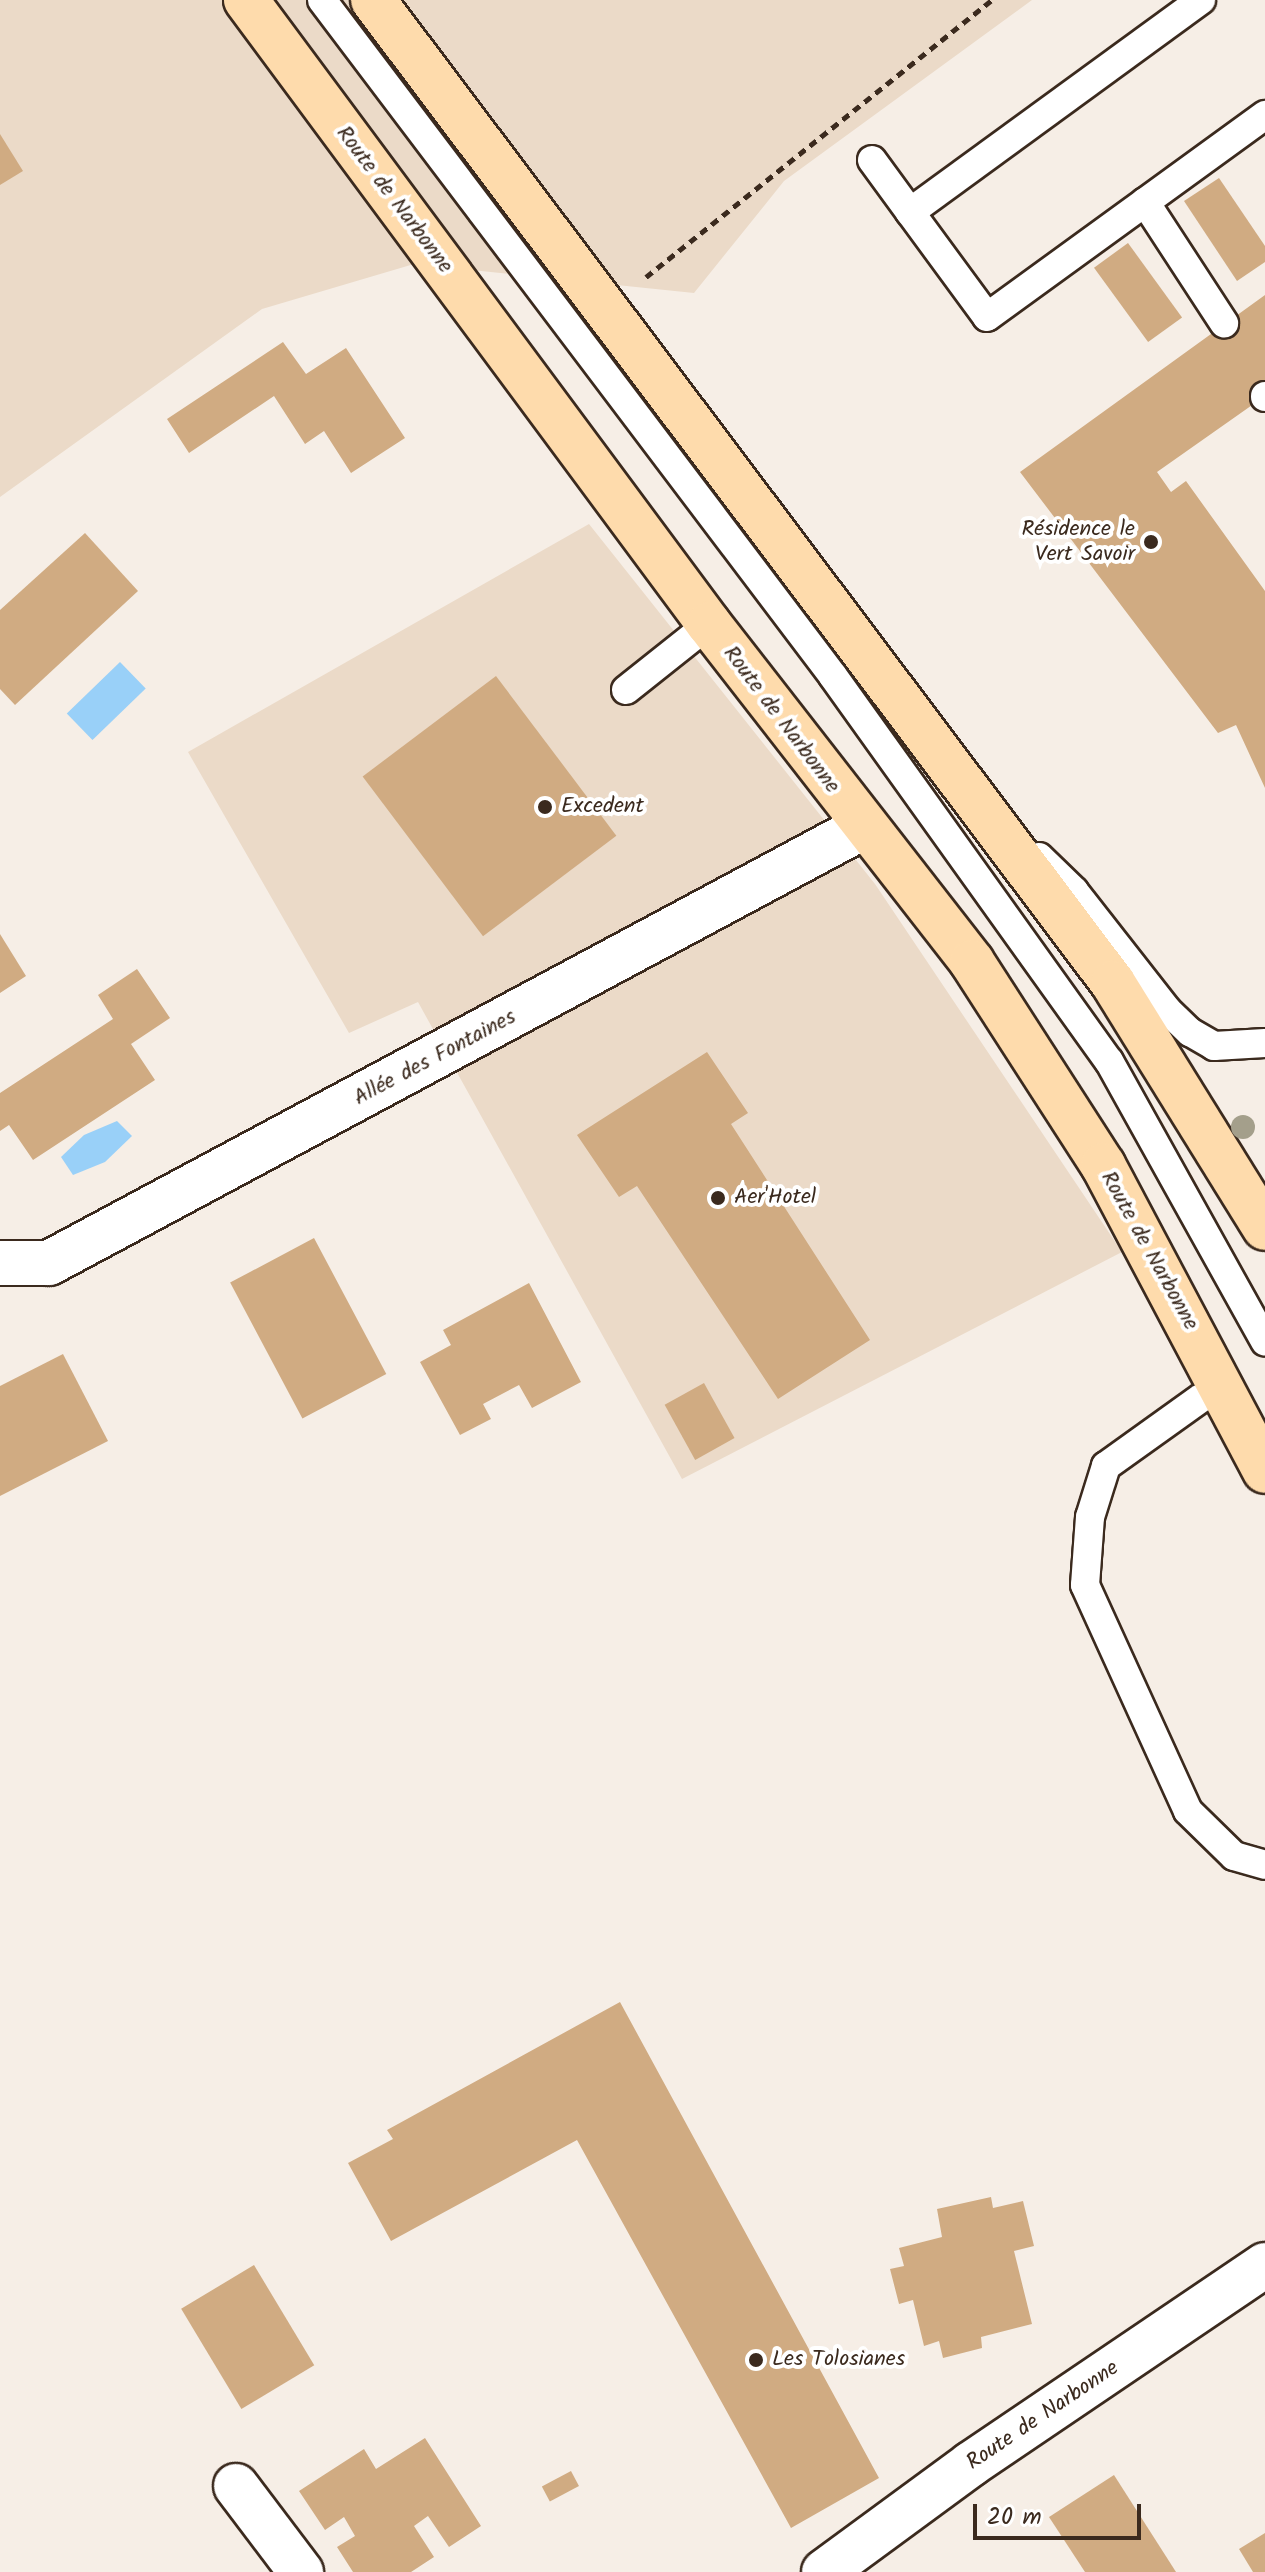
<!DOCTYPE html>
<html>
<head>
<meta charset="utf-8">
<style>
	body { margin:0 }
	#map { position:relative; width:1265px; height:2572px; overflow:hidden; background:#f6eee6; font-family:Kalam,sans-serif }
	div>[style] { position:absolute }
	.built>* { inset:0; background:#ebdac8 }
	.water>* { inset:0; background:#99d0f8; transform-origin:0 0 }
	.building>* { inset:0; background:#d0ab82; transform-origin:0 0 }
	.path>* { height:5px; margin-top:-2.5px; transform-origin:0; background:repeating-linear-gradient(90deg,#3b2a1e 0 8px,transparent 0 14px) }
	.roads { filter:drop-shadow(2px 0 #3b2a1e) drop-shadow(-2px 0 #3b2a1e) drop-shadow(0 2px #3b2a1e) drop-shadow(0 -2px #3b2a1e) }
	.service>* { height:28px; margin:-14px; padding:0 14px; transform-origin:14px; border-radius:14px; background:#fff }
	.minor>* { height:44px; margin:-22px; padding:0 22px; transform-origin:22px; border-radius:22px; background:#fff }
	.primary>* { height:44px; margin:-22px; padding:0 22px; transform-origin:22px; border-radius:22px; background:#fedbac }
	.trees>* { width:24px; height:24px; margin:-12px; border-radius:50%; background:#a49f8b }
	.dots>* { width:22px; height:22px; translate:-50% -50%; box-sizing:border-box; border:4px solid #fff; border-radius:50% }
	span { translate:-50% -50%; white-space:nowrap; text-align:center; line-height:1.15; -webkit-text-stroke:8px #fff; paint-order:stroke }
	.street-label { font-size:22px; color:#3b2a1e }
	.poi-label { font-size:22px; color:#3b2a1e }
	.right { translate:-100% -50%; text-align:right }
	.left { translate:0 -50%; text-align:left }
	.scale { position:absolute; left:973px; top:2504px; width:168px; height:36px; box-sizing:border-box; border:4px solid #3b2a1e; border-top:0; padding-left:10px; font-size:24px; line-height:28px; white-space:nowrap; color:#3b2a1e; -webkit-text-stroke:6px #fff; paint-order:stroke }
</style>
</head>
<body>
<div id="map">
	<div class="built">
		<div style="clip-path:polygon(0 0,1032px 0,784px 181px,694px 293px,414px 264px,262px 309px,0 497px)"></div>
		<div style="clip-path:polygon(589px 524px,875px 884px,1122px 1252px,682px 1479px,418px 1002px,349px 1033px,188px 752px)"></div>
	</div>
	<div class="water">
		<div style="left:120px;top:662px;width:37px;height:74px;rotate:46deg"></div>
		<div style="clip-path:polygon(117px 1121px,132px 1136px,105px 1162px,73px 1175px,61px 1157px,84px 1135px)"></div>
	</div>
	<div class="building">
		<div style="clip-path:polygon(0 134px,23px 171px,0 185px)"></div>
		<div style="clip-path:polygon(1219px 178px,1265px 246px,1265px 262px,1237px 281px,1184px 201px)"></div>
		<div style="left:1128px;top:243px;width:92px;height:42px;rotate:54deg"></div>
		<div style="clip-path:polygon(1265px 295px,1265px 396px,1157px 472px,1171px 492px,1186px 481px,1265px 591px,1265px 788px,1236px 725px,1218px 733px,1020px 472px)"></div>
		<div style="clip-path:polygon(283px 342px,306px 374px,346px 348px,405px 438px,351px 473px,324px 431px,305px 444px,274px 396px,189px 453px,167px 419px)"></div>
		<div style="clip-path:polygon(85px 533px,138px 591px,15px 705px,0 689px,0 610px)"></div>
		<div style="left:496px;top:676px;width:200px;height:167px;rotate:53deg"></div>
		<div style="clip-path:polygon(0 934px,26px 976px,0 993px)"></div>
		<div style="clip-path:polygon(137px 969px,170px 1018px,131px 1044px,155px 1080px,33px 1160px,9px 1125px,0 1131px,0 1093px,113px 1019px,98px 995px)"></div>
		<div style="clip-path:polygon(707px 1052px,748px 1113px,731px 1124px,870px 1340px,778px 1399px,637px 1186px,619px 1197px,577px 1135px)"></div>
		<div style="left:314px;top:1238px;width:154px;height:95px;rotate:62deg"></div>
		<div style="clip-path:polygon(529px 1283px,581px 1382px,532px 1408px,519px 1385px,483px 1404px,491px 1419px,460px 1435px,420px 1362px,451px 1345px,443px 1330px)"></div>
		<div style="clip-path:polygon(63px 1354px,108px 1441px,0 1496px,0 1386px)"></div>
		<div style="left:704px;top:1383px;width:63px;height:45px;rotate:61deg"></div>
		<div style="clip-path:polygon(620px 2002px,879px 2478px,791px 2528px,577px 2140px,391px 2241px,348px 2163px,393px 2139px,387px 2130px)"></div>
		<div style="clip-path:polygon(991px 2197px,993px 2208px,1023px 2201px,1034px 2246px,1014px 2251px,1032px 2324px,981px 2337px,982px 2348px,943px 2358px,939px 2341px,924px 2346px,913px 2300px,899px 2304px,890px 2269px,904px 2266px,899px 2248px,942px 2237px,937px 2209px)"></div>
		<div style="left:254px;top:2265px;width:117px;height:85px;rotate:59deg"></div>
		<div style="clip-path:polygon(425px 2438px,481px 2526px,449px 2547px,428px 2516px,414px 2526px,434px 2557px,411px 2572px,353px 2572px,337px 2547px,355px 2536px,344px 2517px,325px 2530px,299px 2491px,364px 2449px,376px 2469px)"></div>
		<div style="left:571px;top:2471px;width:17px;height:33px;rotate:62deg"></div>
		<div style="clip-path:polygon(1114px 2475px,1176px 2572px,1085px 2572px,1049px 2517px)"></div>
		<div style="clip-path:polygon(1265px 2533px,1265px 2572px,1253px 2572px,1239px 2549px)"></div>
	</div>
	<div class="path">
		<div style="left:646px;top:277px;width:443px;rotate:-38.7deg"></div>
	</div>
	<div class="roads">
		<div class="service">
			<div style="left:322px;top:0;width:847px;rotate:52.91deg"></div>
			<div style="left:833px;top:676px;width:474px;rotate:54.4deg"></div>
			<div style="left:1109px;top:1061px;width:321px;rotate:60.9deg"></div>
			<div style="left:1201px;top:0;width:360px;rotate:143.9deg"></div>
			<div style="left:910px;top:212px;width:130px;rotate:53.7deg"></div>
			<div style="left:987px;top:317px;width:344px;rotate:-36deg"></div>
			<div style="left:872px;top:160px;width:64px;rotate:53.8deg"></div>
			<div style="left:1145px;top:202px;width:145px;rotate:56.9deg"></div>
			<div style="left:1265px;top:396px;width:1px;rotate:90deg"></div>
			<div style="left:626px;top:690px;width:106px;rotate:-38.5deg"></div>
			<div style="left:1039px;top:857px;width:49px;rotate:44.2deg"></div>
			<div style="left:1074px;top:891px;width:151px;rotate:52deg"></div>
			<div style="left:1167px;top:1010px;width:32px;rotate:44deg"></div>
			<div style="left:1190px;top:1032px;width:28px;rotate:30deg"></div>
			<div style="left:1214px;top:1046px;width:51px;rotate:-3.4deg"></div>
			<div style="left:1201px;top:1398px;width:117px;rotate:144.4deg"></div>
			<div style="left:1106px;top:1466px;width:53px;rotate:107.4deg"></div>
			<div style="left:1090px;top:1517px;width:68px;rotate:94.2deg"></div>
			<div style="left:1085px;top:1585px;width:248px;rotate:65.5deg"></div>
			<div style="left:1188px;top:1811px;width:64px;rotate:44.4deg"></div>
			<div style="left:1234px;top:1856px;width:32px;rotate:16deg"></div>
		</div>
		<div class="minor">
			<div style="left:0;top:1263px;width:49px"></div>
			<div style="left:49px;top:1263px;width:923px;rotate:-28.17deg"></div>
			<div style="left:236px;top:2486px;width:108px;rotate:52.9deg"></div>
			<div style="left:824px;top:2572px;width:182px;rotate:-36.3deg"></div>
			<div style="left:971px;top:2464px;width:355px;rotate:-34.1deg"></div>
		</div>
		<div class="primary">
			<div style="left:246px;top:0;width:777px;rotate:53.43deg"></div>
			<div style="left:709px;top:624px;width:428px;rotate:52.1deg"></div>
			<div style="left:972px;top:962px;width:242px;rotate:57.2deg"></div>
			<div style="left:1103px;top:1165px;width:346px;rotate:62.1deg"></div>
			<div style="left:373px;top:0;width:1230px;rotate:53.03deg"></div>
			<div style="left:1113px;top:983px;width:288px;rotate:58.2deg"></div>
		</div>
	</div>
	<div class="trees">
		<div style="left:1243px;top:1127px"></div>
	</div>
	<div class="dots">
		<div style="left:1151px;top:542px;background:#3b2a1e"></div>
		<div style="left:545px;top:807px;background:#3b2a1e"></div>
		<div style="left:718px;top:1198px;background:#3b2a1e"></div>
		<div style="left:756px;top:2360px;background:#3b2a1e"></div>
	</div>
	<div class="street-label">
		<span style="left:394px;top:200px;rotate:53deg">Route de Narbonne</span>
		<span style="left:781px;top:720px;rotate:53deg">Route de Narbonne</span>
		<span style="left:435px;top:1058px;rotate:-28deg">Allée des Fontaines</span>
		<span style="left:1149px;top:1251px;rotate:61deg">Route de Narbonne</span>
		<span style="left:1043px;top:2416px;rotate:-34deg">Route de Narbonne</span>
	</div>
	<div class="poi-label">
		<span class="right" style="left:1135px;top:542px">Résidence le<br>Vert Savoir</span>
		<span class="left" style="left:561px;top:807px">Excedent</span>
		<span class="left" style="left:734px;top:1198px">Aer'Hotel</span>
		<span class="left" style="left:772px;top:2360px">Les Tolosianes</span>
	</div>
	<div class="scale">20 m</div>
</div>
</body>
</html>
